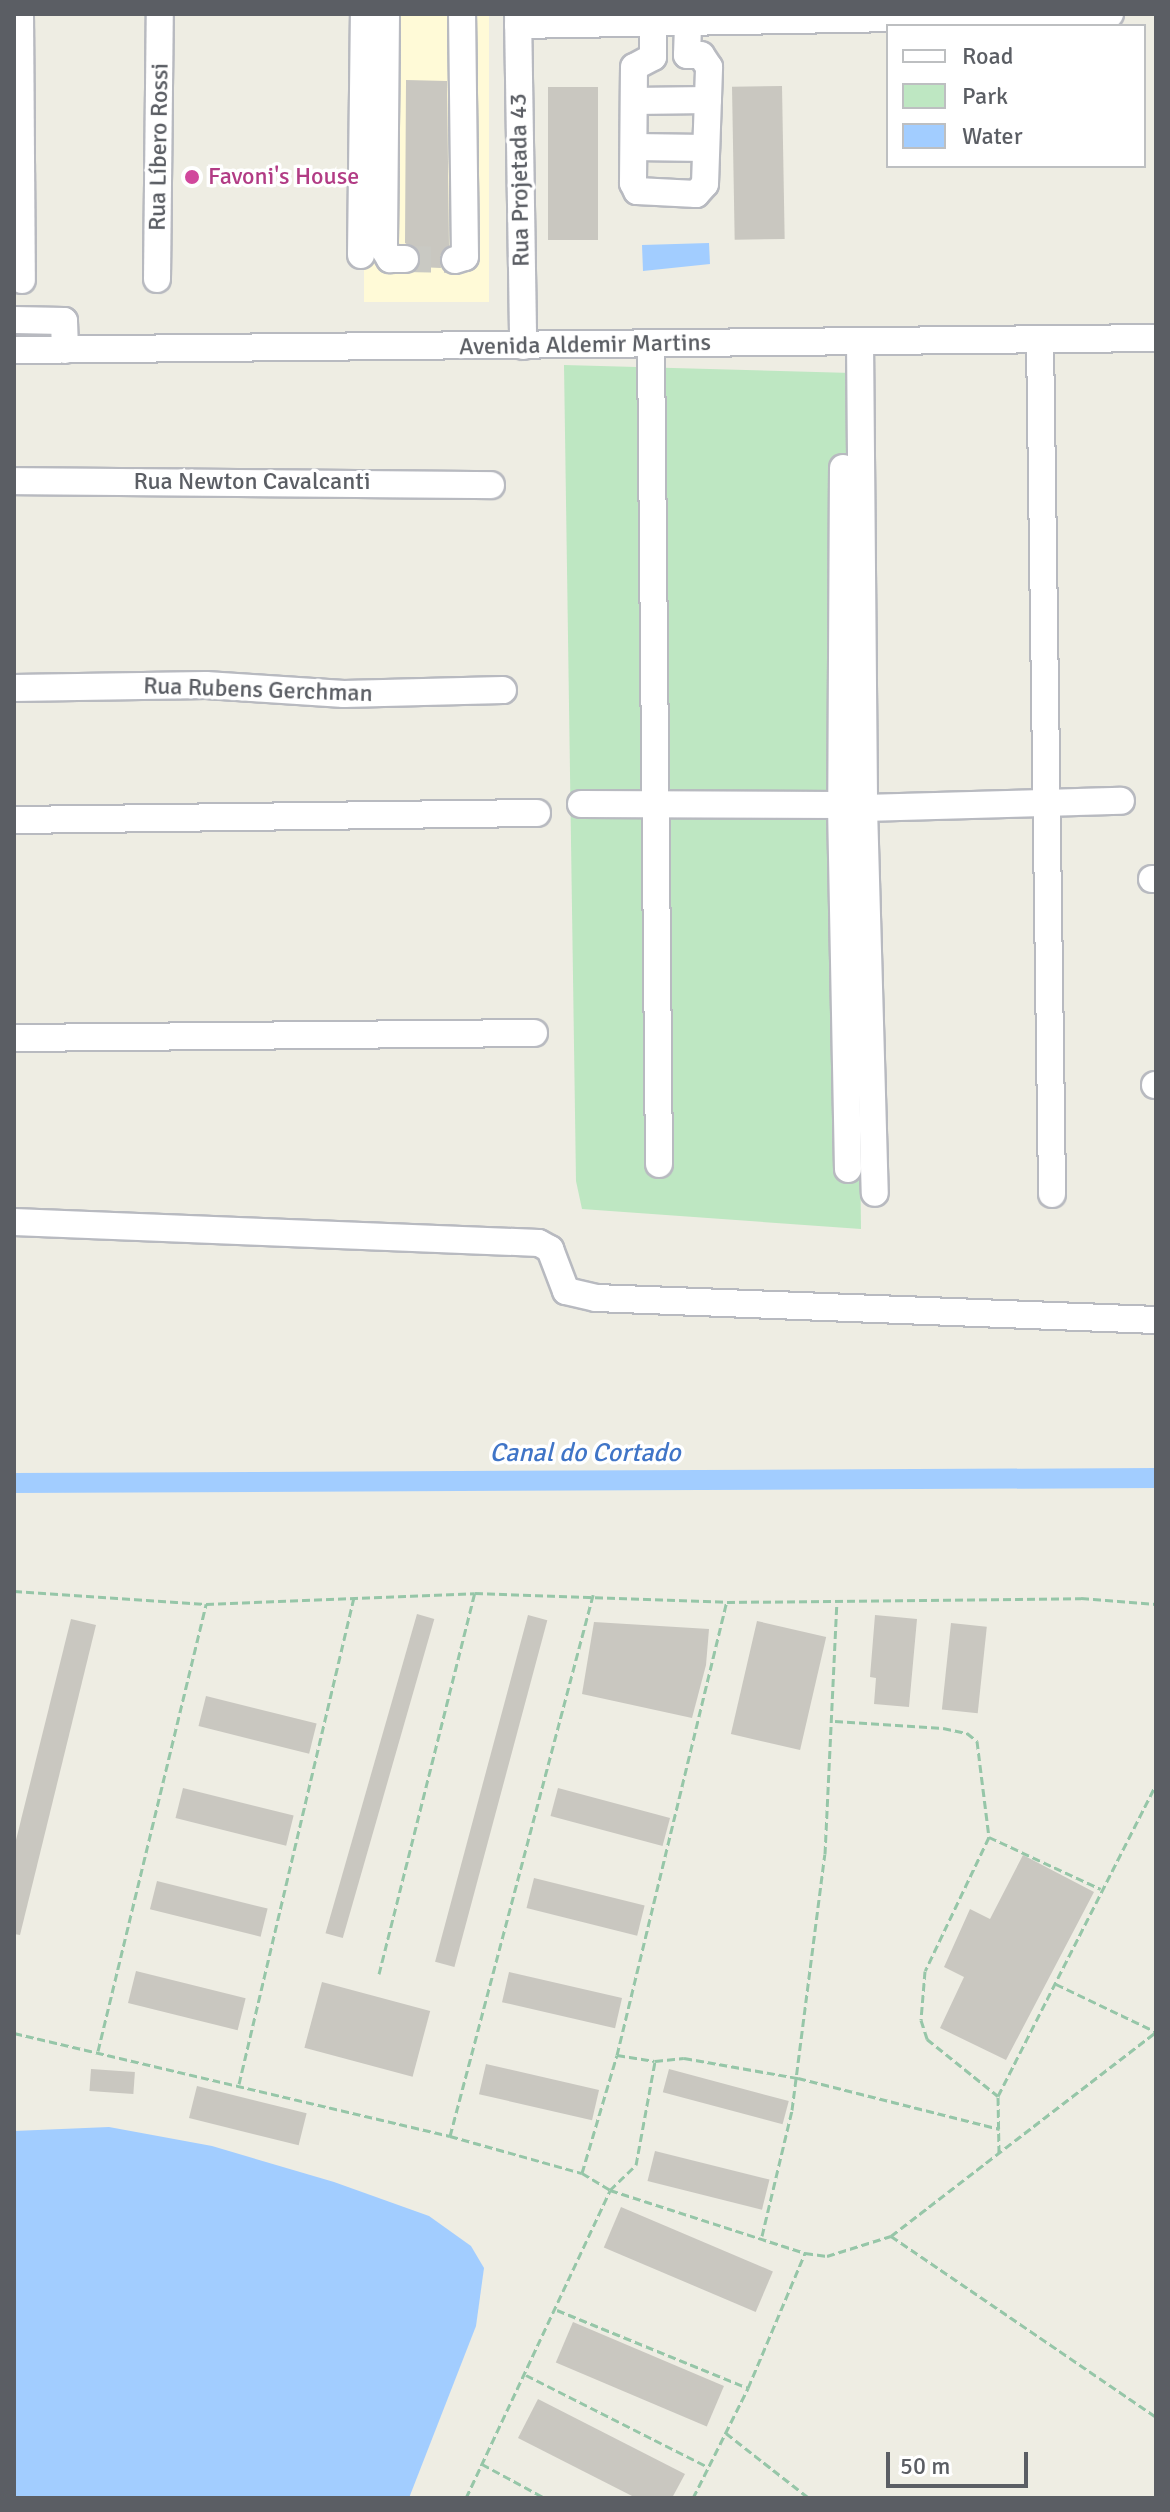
<!DOCTYPE html>
<html>
<head>
<meta charset="utf-8">
<style>
	body { margin:0 }
	#map { position:relative; width:1170px; height:2512px; overflow:hidden; background:#eeede3; font-family:Signika,sans-serif }
	div>[style] { position:absolute }
	.commercial>* { inset:0; background:#fffad7; transform-origin:0 0 }
	.green>* { inset:0; background:#bee7c2 }
	.water>* { inset:0; background:#a2cdff }
	.canal>* { height:20px; margin:-10px; padding:0 10px; transform-origin:10px; border-radius:10px; background:#a2cdff }
	.building>* { inset:0; background:#c9c7c0; transform-origin:0 0 }
	.minor-tunnel>* { height:26px; margin-top:-13px; transform-origin:0; background:repeating-linear-gradient(90deg,#c9c9c3 0 26px,transparent 0 39px) }
	.path>* { height:3px; margin-top:-1.5px; transform-origin:0; background:repeating-linear-gradient(90deg,#96c6a8 0 8px,transparent 0 12px) }
	.roads { filter:drop-shadow(2px 0 #b8bac0) drop-shadow(-2px 0 #b8bac0) drop-shadow(0 2px #b8bac0) drop-shadow(0 -2px #b8bac0) }
	.minor>* { height:26px; margin:-13px; padding:0 13px; transform-origin:13px; border-radius:13px; background:#fff }
	.dots>* { width:22px; height:22px; translate:-50% -50%; box-sizing:border-box; border:4px solid #fff; border-radius:50% }
	span { translate:-50% -50%; white-space:nowrap; text-align:center; line-height:1.15; -webkit-text-stroke:7px #fff; paint-order:stroke }
	.street-label { font-size:24px; color:#5b5e64 }
	.hotel-label { font-size:24px; color:#b23c85 }
	.left { translate:0 -50%; text-align:left }
	.water-label { font-size:26px; color:#4075c7; font-style:italic }
	.frame { position:absolute; inset:0; border:16px solid #5b5e64; pointer-events:none }
	.legend { position:absolute; left:886px; top:24px; width:260px; height:144px; box-sizing:border-box; background:#fff; border:2px solid #bdbfc1; margin:0; padding:10px 14px; list-style:none; font-size:24px; color:#5b5e64 }
	.legend li { display:flex; align-items:center; gap:16px; height:40px }
	.legend b { width:40px; border:2px solid #bdbfc1 }
	.scale { position:absolute; left:886px; top:2452px; width:142px; height:36px; box-sizing:border-box; border:4px solid #5b5e64; border-top:0; padding-left:10px; font-size:24px; line-height:28px; white-space:nowrap; color:#5b5e64; -webkit-text-stroke:6px #fff; paint-order:stroke }
</style>
</head>
<body>
<div id="map">
	<div class="commercial">
		<div style="left:364px;top:14px;width:125px;height:288px"></div>
	</div>
	<div class="green">
		<div style="clip-path:polygon(564px 365px,852px 373px,861px 1229px,582px 1209px,576px 1181px)"></div>
	</div>
	<div class="water">
		<div style="clip-path:polygon(709px 243px,710px 264px,643px 271px,642px 245px)"></div>
		<div style="clip-path:polygon(109px 2127px,212px 2146px,334px 2182px,429px 2216px,471px 2246px,484px 2268px,476px 2326px,409px 2498px,14px 2498px,14px 2131px)"></div>
	</div>
	<div class="canal">
		<div style="left:14px;top:1483px;width:1142px;rotate:-0.25deg"></div>
	</div>
	<div class="building">
		<div style="clip-path:polygon(406px 80px,447px 81px,449px 246px,440px 256px,441px 268px,419px 267px,419px 252px,405px 243px)"></div>
		<div style="left:782px;top:86px;width:153px;height:50px;rotate:89deg"></div>
		<div style="left:548px;top:87px;width:50px;height:153px"></div>
		<div style="left:417px;top:1614px;width:18px;height:332px;rotate:16deg"></div>
		<div style="left:528px;top:1615px;width:20px;height:359px;rotate:15deg"></div>
		<div style="clip-path:polygon(875px 1615px,917px 1619px,909px 1707px,874px 1704px,876px 1678px,870px 1677px)"></div>
		<div style="clip-path:polygon(71px 1619px,96px 1625px,20px 1935px,14px 1934px,14px 1848px)"></div>
		<div style="left:757px;top:1621px;width:71px;height:116px;rotate:13deg"></div>
		<div style="clip-path:polygon(594px 1622px,709px 1629px,706px 1665px,692px 1718px,582px 1694px)"></div>
		<div style="left:951px;top:1623px;width:36px;height:87px;rotate:6deg"></div>
		<div style="left:206px;top:1696px;width:114px;height:31px;rotate:14deg"></div>
		<div style="left:183px;top:1788px;width:114px;height:31px;rotate:14deg"></div>
		<div style="left:558px;top:1788px;width:116px;height:29px;rotate:15deg"></div>
		<div style="clip-path:polygon(1023px 1855px,1094px 1892px,1006px 2060px,940px 2028px,964px 1977px,944px 1967px,970px 1909px,990px 1919px)"></div>
		<div style="left:534px;top:1878px;width:114px;height:31px;rotate:14deg"></div>
		<div style="left:157px;top:1881px;width:114px;height:29px;rotate:14deg"></div>
		<div style="left:136px;top:1971px;width:113px;height:33px;rotate:14deg"></div>
		<div style="left:509px;top:1972px;width:116px;height:31px;rotate:13deg"></div>
		<div style="left:322px;top:1982px;width:112px;height:68px;rotate:15deg"></div>
		<div style="left:486px;top:2064px;width:116px;height:31px;rotate:13deg"></div>
		<div style="left:91px;top:2069px;width:44px;height:22px;rotate:4deg"></div>
		<div style="left:669px;top:2069px;width:124px;height:24px;rotate:15deg"></div>
		<div style="left:197px;top:2086px;width:113px;height:33px;rotate:14deg"></div>
		<div style="left:655px;top:2151px;width:118px;height:31px;rotate:14deg"></div>
		<div style="left:621px;top:2207px;width:165px;height:44px;rotate:23deg"></div>
		<div style="left:573px;top:2322px;width:164px;height:44px;rotate:23deg"></div>
		<div style="clip-path:polygon(538px 2399px,685px 2474px,672px 2498px,636px 2498px,518px 2438px)"></div>
	</div>
	<div class="minor-tunnel">
		<div style="left:405px;top:259px;width:50px;rotate:1.1deg"></div>
	</div>
	<div class="path">
		<div style="left:14px;top:1591px;width:192px;rotate:3.9deg"></div>
		<div style="left:206px;top:1604px;width:269px;rotate:-2.3deg"></div>
		<div style="left:475px;top:1593px;width:252px;rotate:2deg"></div>
		<div style="left:727px;top:1602px;width:354px;rotate:-0.6deg"></div>
		<div style="left:1081px;top:1598px;width:75px;rotate:4.6deg"></div>
		<div style="left:835px;top:1721px;width:108px;rotate:3.7deg"></div>
		<div style="left:943px;top:1728px;width:25px;rotate:12deg"></div>
		<div style="left:967px;top:1733px;width:13px;rotate:39deg"></div>
		<div style="left:977px;top:1741px;width:97px;rotate:82.9deg"></div>
		<div style="left:989px;top:1837px;width:148px;rotate:115.5deg"></div>
		<div style="left:925px;top:1971px;width:49px;rotate:94.7deg"></div>
		<div style="left:921px;top:2020px;width:20px;rotate:72deg"></div>
		<div style="left:927px;top:2039px;width:91px;rotate:38.8deg"></div>
		<div style="left:989px;top:1837px;width:123px;rotate:24.9deg"></div>
		<div style="left:379px;top:1974px;width:393px;rotate:-75.9deg"></div>
		<div style="left:1056px;top:1984px;width:111px;rotate:25.6deg"></div>
		<div style="left:14px;top:2033px;width:448px;rotate:13.3deg"></div>
		<div style="left:450px;top:2136px;width:137px;rotate:15.7deg"></div>
		<div style="left:582px;top:2173px;width:33px;rotate:31deg"></div>
		<div style="left:610px;top:2190px;width:205px;rotate:17.9deg"></div>
		<div style="left:98px;top:2051px;width:460px;rotate:-76.4deg"></div>
		<div style="left:617px;top:2055px;width:38px;rotate:9deg"></div>
		<div style="left:655px;top:2061px;width:29px;rotate:-6deg"></div>
		<div style="left:684px;top:2058px;width:116px;rotate:10deg"></div>
		<div style="left:798px;top:2078px;width:208px;rotate:14.2deg"></div>
		<div style="left:239px;top:2084px;width:500px;rotate:-76.71deg"></div>
		<div style="left:450px;top:2136px;width:560px;rotate:-75.19deg"></div>
		<div style="left:999px;top:2153px;width:57px;rotate:-91deg"></div>
		<div style="left:998px;top:2096px;width:349px;rotate:-63.1deg"></div>
		<div style="left:582px;top:2173px;width:123px;rotate:-73.5deg"></div>
		<div style="left:617px;top:2055px;width:465px;rotate:-76.4deg"></div>
		<div style="left:762px;top:2236px;width:130px;rotate:-76.6deg"></div>
		<div style="left:792px;top:2110px;width:258px;rotate:-82.7deg"></div>
		<div style="left:825px;top:1854px;width:251px;rotate:-87.3deg"></div>
		<div style="left:891px;top:2236px;width:321px;rotate:34.3deg"></div>
		<div style="left:557px;top:2310px;width:206px;rotate:22.2deg"></div>
		<div style="left:526px;top:2375px;width:204px;rotate:26.8deg"></div>
		<div style="left:726px;top:2433px;width:105px;rotate:38.1deg"></div>
		<div style="left:482px;top:2464px;width:72px;rotate:28.4deg"></div>
		<div style="left:466px;top:2498px;width:340px;rotate:-64.9deg"></div>
		<div style="left:610px;top:2190px;width:36px;rotate:-44deg"></div>
		<div style="left:636px;top:2165px;width:106px;rotate:-79.6deg"></div>
		<div style="left:693px;top:2498px;width:123px;rotate:-63.4deg"></div>
		<div style="left:748px;top:2388px;width:147px;rotate:-67.1deg"></div>
		<div style="left:805px;top:2253px;width:22px;rotate:8deg"></div>
		<div style="left:827px;top:2256px;width:67px;rotate:-17.4deg"></div>
		<div style="left:891px;top:2236px;width:334px;rotate:-37.6deg"></div>
	</div>
	<div class="roads">
		<div class="minor">
			<div style="left:20px;top:14px;width:266px;rotate:89.6deg"></div>
			<div style="left:386px;top:14px;width:235px;rotate:90.5deg"></div>
			<div style="left:384px;top:249px;width:12px;rotate:59deg"></div>
			<div style="left:390px;top:259px;width:15px"></div>
			<div style="left:518px;top:14px;width:332px;rotate:89.1deg"></div>
			<div style="left:653px;top:22px;width:35px;rotate:90deg"></div>
			<div style="left:653px;top:57px;width:21px;rotate:152deg"></div>
			<div style="left:634px;top:67px;width:116px;rotate:90.5deg"></div>
			<div style="left:633px;top:183px;width:9px;rotate:63deg"></div>
			<div style="left:637px;top:191px;width:59px;rotate:2.9deg"></div>
			<div style="left:696px;top:194px;width:13px;rotate:-48deg"></div>
			<div style="left:705px;top:184px;width:117px;rotate:-88deg"></div>
			<div style="left:709px;top:67px;width:14px;rotate:-124deg"></div>
			<div style="left:701px;top:55px;width:14px;rotate:180deg"></div>
			<div style="left:687px;top:55px;width:33px;rotate:-88deg"></div>
			<div style="left:518px;top:25px;width:592px;rotate:-1.06deg"></div>
			<div style="left:634px;top:101px;width:74px;rotate:-0.8deg"></div>
			<div style="left:634px;top:147px;width:72px;rotate:0.8deg"></div>
			<div style="left:361px;top:255px;width:241px;rotate:-89.3deg"></div>
			<div style="left:455px;top:260px;width:10px;rotate:-17deg"></div>
			<div style="left:465px;top:257px;width:243px;rotate:-90.7deg"></div>
			<div style="left:157px;top:279px;width:265px;rotate:-89.4deg"></div>
			<div style="left:14px;top:320px;width:50px;rotate:1.1deg"></div>
			<div style="left:64px;top:321px;width:29px;rotate:88deg"></div>
			<div style="left:1040px;top:340px;width:854px;rotate:89.19deg"></div>
			<div style="left:860px;top:341px;width:467px;rotate:89.5deg"></div>
			<div style="left:864px;top:808px;width:385px;rotate:88.4deg"></div>
			<div style="left:651px;top:345px;width:819px;rotate:89.44deg"></div>
			<div style="left:14px;top:350px;width:1142px;rotate:-0.6deg"></div>
			<div style="left:843px;top:468px;width:337px;rotate:90.3deg"></div>
			<div style="left:841px;top:805px;width:364px;rotate:88.9deg"></div>
			<div style="left:14px;top:481px;width:477px;rotate:0.5deg"></div>
			<div style="left:14px;top:688px;width:192px;rotate:-0.9deg"></div>
			<div style="left:206px;top:685px;width:138px;rotate:3.7deg"></div>
			<div style="left:344px;top:694px;width:159px;rotate:-1.4deg"></div>
			<div style="left:581px;top:804px;width:260px;rotate:0.2deg"></div>
			<div style="left:864px;top:808px;width:257px;rotate:-1.6deg"></div>
			<div style="left:14px;top:820px;width:523px;rotate:-0.77deg"></div>
			<div style="left:1152px;top:879px;width:4px"></div>
			<div style="left:14px;top:1038px;width:520px;rotate:-0.55deg"></div>
			<div style="left:1155px;top:1085px;width:1px"></div>
			<div style="left:14px;top:1222px;width:525px;rotate:2.29deg"></div>
			<div style="left:539px;top:1243px;width:13px;rotate:29deg"></div>
			<div style="left:550px;top:1249px;width:45px;rotate:69.1deg"></div>
			<div style="left:566px;top:1291px;width:31px;rotate:13deg"></div>
			<div style="left:596px;top:1298px;width:560px;rotate:2.25deg"></div>
		</div>
	</div>
	<div class="dots">
		<div style="left:192px;top:177px;background:#d1479c"></div>
	</div>
	<div class="street-label">
		<span style="left:159px;top:147px;rotate:-89deg">Rua Líbero Rossi</span>
		<span style="left:520px;top:180px;rotate:-91deg">Rua Projetada 43</span>
		<span style="left:585px;top:345px;rotate:-1deg">Avenida Aldemir Martins</span>
		<span style="left:252px;top:482px">Rua Newton Cavalcanti</span>
		<span style="left:258px;top:690px;rotate:2deg">Rua Rubens Gerchman</span>
	</div>
	<div class="hotel-label">
		<span class="left" style="left:208px;top:177px">Favoni's House</span>
	</div>
	<div class="water-label">
		<span style="left:585px;top:1454px">Canal do Cortado</span>
	</div>
	<div class="frame"></div>
	<ul class="legend">
	<li><b style="height:10px;background:#fff"></b>Road</li>
	<li><b style="height:22px;background:#bee7c2"></b>Park</li>
	<li><b style="height:22px;background:#a2cdff"></b>Water</li>
	</ul>
	<div class="scale">50 m</div>
</div>
</body>
</html>
